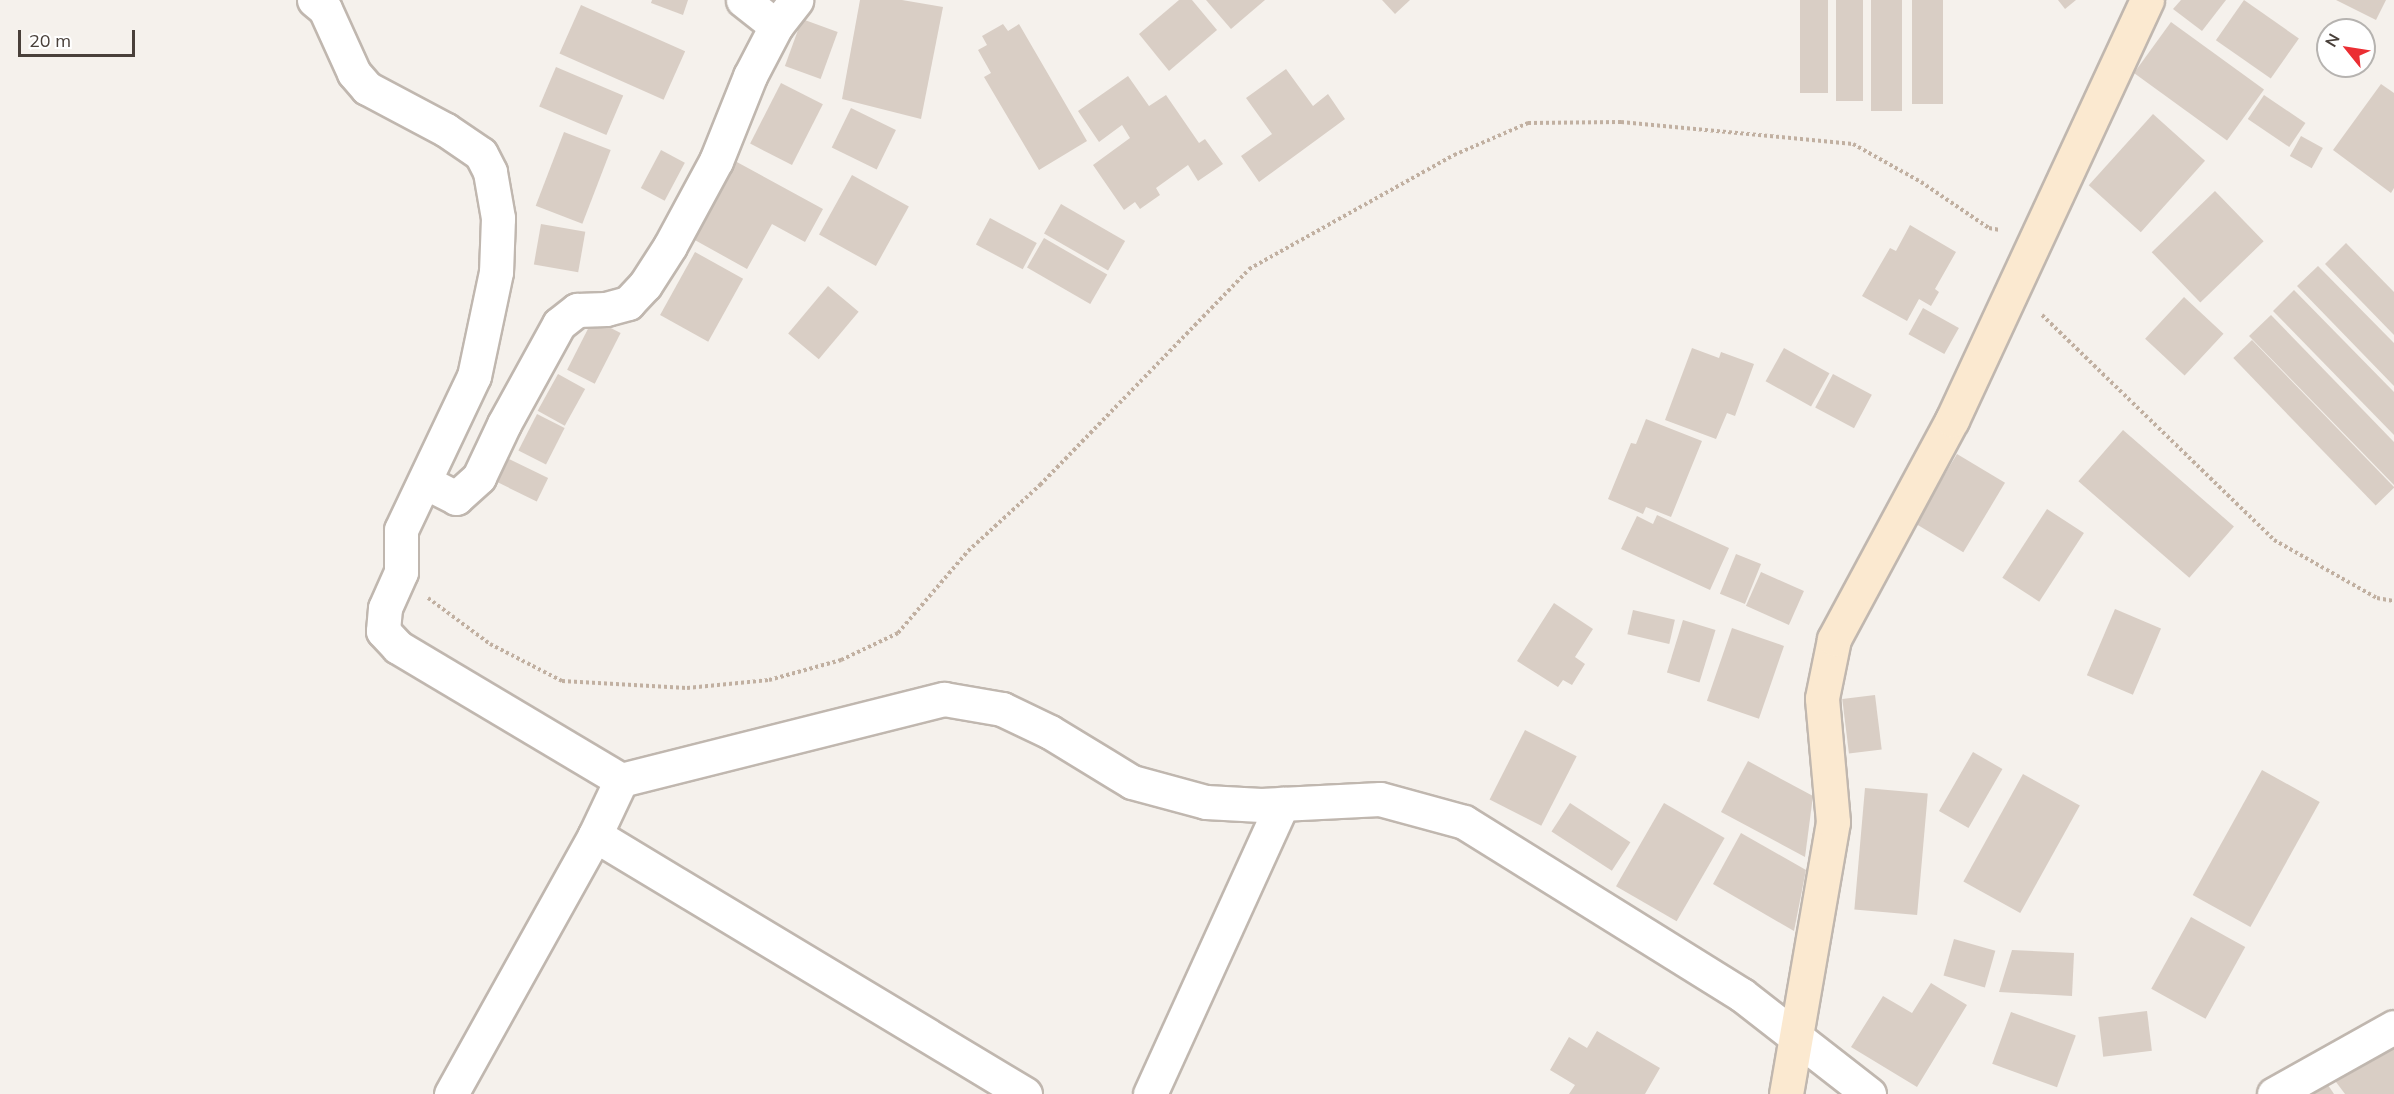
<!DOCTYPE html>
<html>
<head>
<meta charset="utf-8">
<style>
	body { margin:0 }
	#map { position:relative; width:2394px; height:1094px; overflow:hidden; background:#f5f1ec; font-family:Mulish,sans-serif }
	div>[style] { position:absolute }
	.building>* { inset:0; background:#d9cec5; transform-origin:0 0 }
	.path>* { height:4px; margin-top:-2px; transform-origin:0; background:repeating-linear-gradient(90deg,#c1b0a1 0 3px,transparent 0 6px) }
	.roads { filter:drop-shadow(2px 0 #c0b7af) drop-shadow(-2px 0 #c0b7af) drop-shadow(0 2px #c0b7af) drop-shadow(0 -2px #c0b7af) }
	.street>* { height:33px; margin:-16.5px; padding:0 16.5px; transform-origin:16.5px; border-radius:16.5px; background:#fff }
	.secondary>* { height:33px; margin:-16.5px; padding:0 16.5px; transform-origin:16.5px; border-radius:16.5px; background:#fbe9d0 }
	span { translate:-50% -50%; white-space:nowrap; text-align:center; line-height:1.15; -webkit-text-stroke:4.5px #fff; paint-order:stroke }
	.north { position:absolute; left:2316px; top:18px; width:60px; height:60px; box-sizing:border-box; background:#fff; border:2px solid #b6b3b0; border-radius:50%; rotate:300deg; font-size:16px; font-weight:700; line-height:24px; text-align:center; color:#49403a }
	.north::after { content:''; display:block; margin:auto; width:21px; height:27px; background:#eb2e33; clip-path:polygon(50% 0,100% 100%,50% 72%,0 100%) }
	.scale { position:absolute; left:18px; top:30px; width:117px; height:27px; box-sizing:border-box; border:3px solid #49403a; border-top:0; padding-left:8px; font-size:18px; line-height:21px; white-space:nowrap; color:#49403a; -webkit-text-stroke:4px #fff; paint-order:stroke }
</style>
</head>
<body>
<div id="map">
	<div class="building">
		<div style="clip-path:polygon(652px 0,688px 0,683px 15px,651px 3px)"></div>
		<div style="clip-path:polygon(860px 0,902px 0,943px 7px,921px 119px,842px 99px)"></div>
		<div style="clip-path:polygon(1179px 0,1192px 0,1217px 30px,1169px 71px,1139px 34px)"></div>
		<div style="clip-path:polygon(1206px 0,1265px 0,1231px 29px)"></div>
		<div style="clip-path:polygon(1382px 0,1410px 0,1395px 14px)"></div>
		<div style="left:1800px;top:0;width:28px;height:93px"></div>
		<div style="left:1836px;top:0;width:27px;height:101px"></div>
		<div style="left:1871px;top:0;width:31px;height:111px"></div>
		<div style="left:1912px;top:0;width:31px;height:104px"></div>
		<div style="clip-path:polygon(2058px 0,2076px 0,2065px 9px)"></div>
		<div style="clip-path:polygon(2181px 0,2226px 0,2202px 31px,2173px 9px)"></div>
		<div style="left:2244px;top:0;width:67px;height:49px;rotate:35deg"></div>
		<div style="clip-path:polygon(2336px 0,2386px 0,2376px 20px)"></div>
		<div style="left:581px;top:5px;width:114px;height:53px;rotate:24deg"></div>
		<div style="left:802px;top:19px;width:38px;height:50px;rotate:20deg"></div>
		<div style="left:2171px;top:22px;width:115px;height:63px;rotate:36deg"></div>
		<div style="clip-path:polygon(1003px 24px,1008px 31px,1019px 24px,1087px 141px,1039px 170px,984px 77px,991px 73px,978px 50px,987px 45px,982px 36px)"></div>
		<div style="left:556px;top:67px;width:73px;height:43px;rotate:23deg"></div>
		<div style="clip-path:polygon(1286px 69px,1313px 106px,1328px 94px,1345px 119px,1259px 182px,1241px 156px,1272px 134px,1246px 98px)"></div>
		<div style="clip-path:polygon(1128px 76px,1149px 106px,1166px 95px,1199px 143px,1205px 139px,1223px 164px,1198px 181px,1188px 165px,1156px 188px,1160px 195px,1140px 209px,1135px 202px,1124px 210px,1093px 165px,1130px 138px,1122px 125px,1099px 142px,1078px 111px)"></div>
		<div style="left:781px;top:83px;width:47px;height:68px;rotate:27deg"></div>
		<div style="clip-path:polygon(2381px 84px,2394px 93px,2394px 188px,2391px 193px,2333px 150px)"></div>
		<div style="left:2264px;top:95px;width:50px;height:29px;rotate:34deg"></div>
		<div style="left:851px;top:108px;width:50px;height:44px;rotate:26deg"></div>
		<div style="left:2153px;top:114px;width:70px;height:96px;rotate:42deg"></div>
		<div style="left:564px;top:132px;width:50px;height:79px;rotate:21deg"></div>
		<div style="left:2301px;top:136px;width:25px;height:23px;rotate:29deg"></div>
		<div style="left:661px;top:150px;width:27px;height:43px;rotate:28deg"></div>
		<div style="clip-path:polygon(735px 161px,823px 209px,805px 242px,772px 224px,747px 269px,693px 239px)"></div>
		<div style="left:852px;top:175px;width:65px;height:68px;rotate:29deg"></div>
		<div style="left:2215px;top:191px;width:70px;height:88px;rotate:46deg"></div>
		<div style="left:1061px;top:204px;width:74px;height:34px;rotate:30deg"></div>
		<div style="left:990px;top:218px;width:53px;height:30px;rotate:28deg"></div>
		<div style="left:541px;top:224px;width:45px;height:41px;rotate:10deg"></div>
		<div style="clip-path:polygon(1910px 225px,1956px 252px,1935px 289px,1939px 292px,1931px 306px,1919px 299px,1907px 321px,1862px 296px,1890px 248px,1896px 251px)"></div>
		<div style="left:1044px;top:238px;width:73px;height:34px;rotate:30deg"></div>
		<div style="clip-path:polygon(2346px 243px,2394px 292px,2394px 335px,2325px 264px)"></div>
		<div style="left:695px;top:252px;width:55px;height:72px;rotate:29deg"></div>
		<div style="clip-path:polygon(2318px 266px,2394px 343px,2394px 386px,2297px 286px)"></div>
		<div style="left:828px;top:286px;width:40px;height:62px;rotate:40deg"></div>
		<div style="clip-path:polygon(2294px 290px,2394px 392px,2394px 435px,2273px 311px)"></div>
		<div style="left:2184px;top:297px;width:54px;height:57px;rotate:43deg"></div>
		<div style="left:1923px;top:308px;width:41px;height:30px;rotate:29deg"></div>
		<div style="clip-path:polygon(2271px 315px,2394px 442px,2394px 485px,2249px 336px)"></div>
		<div style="left:593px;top:319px;width:31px;height:57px;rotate:27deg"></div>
		<div style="left:2252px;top:340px;width:205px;height:26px;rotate:46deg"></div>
		<div style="clip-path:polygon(1692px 348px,1719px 358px,1721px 352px,1754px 364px,1735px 416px,1727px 413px,1716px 439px,1665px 420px)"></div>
		<div style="left:1784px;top:348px;width:52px;height:38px;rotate:29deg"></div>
		<div style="left:558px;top:374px;width:31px;height:42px;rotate:29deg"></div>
		<div style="left:1833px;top:374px;width:44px;height:38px;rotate:28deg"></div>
		<div style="left:537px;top:414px;width:31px;height:41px;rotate:27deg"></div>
		<div style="clip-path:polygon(1646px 419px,1702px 441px,1671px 517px,1646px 507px,1643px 514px,1608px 499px,1631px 443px,1636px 444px)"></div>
		<div style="left:2123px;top:430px;width:147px;height:68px;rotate:41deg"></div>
		<div style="left:1957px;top:454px;width:56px;height:81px;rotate:31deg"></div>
		<div style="left:505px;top:457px;width:48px;height:26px;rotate:26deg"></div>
		<div style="left:2047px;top:509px;width:44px;height:82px;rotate:33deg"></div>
		<div style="clip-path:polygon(1657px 515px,1729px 548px,1710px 590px,1621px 549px,1637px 516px,1653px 524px)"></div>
		<div style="left:1736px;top:554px;width:27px;height:43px;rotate:22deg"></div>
		<div style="left:1761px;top:572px;width:47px;height:37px;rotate:24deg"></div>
		<div style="clip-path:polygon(1554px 603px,1593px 629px,1575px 657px,1585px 664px,1572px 685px,1563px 680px,1558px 687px,1517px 661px)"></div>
		<div style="left:2115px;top:609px;width:50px;height:72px;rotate:23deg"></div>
		<div style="left:1633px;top:610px;width:43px;height:25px;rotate:13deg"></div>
		<div style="left:1683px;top:620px;width:34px;height:55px;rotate:17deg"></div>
		<div style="left:1732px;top:628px;width:55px;height:77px;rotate:19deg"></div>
		<div style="left:1875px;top:695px;width:55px;height:33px;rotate:83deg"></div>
		<div style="left:1525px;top:730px;width:58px;height:78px;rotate:27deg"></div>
		<div style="left:1973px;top:752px;width:34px;height:68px;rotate:30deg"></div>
		<div style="clip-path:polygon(1748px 761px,1813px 796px,1805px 857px,1721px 812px)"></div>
		<div style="left:2262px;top:770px;width:66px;height:143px;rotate:29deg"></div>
		<div style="left:2023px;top:774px;width:65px;height:123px;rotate:29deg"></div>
		<div style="left:1865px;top:788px;width:63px;height:122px;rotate:5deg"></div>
		<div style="left:1570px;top:803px;width:72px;height:34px;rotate:33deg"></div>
		<div style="left:1664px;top:803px;width:70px;height:96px;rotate:30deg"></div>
		<div style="clip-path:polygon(1741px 833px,1806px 870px,1794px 931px,1713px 884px)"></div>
		<div style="left:2191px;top:917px;width:62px;height:82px;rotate:29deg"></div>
		<div style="left:1954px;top:939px;width:43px;height:38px;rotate:16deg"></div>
		<div style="clip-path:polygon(2012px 950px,2074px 953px,2072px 996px,1999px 992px)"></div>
		<div style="clip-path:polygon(1931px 983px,1967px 1005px,1917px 1087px,1851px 1047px,1883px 996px,1912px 1013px)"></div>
		<div style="left:2147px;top:1011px;width:40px;height:49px;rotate:83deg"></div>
		<div style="left:2011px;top:1012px;width:69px;height:55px;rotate:20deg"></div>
		<div style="clip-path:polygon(1597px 1031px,1660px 1068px,1645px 1094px,1569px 1094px,1575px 1085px,1550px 1070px,1569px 1037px,1587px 1048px)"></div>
		<div style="clip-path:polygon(2394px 1035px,2394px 1094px,2345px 1094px,2333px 1078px)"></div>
		<div style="clip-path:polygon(2326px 1082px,2334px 1094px,2308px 1094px)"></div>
	</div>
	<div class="path">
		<div style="left:2042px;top:315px;width:323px;rotate:44.1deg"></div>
		<div style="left:2274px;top:540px;width:118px;rotate:29.4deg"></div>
		<div style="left:2377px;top:598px;width:17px;rotate:10deg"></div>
		<div style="left:428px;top:598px;width:77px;rotate:36.6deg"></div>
		<div style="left:490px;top:644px;width:81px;rotate:27.2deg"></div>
		<div style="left:562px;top:681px;width:125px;rotate:3.2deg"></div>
		<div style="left:687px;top:688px;width:82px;rotate:-5.6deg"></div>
		<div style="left:769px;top:680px;width:75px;rotate:-15.5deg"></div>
		<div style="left:841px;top:660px;width:63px;rotate:-25.3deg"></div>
		<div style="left:898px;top:633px;width:108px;rotate:-49.5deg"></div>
		<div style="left:968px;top:551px;width:98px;rotate:-42.5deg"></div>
		<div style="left:1040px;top:485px;width:301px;rotate:-45.9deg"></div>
		<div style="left:1249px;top:269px;width:235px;rotate:-29.1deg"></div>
		<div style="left:1454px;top:155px;width:81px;rotate:-23.4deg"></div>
		<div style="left:1528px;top:123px;width:93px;rotate:-0.6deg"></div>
		<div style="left:1621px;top:122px;width:233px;rotate:5.4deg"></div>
		<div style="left:1853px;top:144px;width:78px;rotate:29.2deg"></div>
		<div style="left:1921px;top:182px;width:82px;rotate:34.1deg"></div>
		<div style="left:1989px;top:228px;width:11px;rotate:10deg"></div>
	</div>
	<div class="roads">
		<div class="street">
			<div style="left:314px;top:0;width:14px;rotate:39deg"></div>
			<div style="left:325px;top:9px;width:70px;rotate:65.6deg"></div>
			<div style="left:354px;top:73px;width:20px;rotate:49deg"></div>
			<div style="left:367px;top:88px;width:89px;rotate:28deg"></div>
			<div style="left:446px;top:130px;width:42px;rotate:34.4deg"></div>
			<div style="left:481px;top:154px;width:20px;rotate:63deg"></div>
			<div style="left:490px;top:172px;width:47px;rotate:80.1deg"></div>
			<div style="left:498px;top:218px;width:54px;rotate:92.1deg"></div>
			<div style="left:496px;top:272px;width:106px;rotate:101.9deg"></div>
			<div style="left:474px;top:376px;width:170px;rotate:115.4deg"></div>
			<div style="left:401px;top:530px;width:42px;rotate:90deg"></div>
			<div style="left:401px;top:572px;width:39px;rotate:114deg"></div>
			<div style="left:385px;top:608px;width:23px;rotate:95deg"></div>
			<div style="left:383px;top:631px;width:22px;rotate:47deg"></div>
			<div style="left:398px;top:647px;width:260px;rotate:30.8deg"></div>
			<div style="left:621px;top:780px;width:333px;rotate:-14.1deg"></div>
			<div style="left:944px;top:699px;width:59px;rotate:9.8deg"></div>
			<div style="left:1002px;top:709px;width:53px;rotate:25.6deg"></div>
			<div style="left:1050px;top:732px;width:96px;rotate:31.4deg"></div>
			<div style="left:1132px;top:782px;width:77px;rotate:15.1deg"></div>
			<div style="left:1206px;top:802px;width:55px;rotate:3.1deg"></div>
			<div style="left:1261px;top:805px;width:119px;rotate:-2.9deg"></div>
			<div style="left:1380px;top:799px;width:87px;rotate:15.3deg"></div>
			<div style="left:1464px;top:822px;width:327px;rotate:31.9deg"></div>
			<div style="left:1742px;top:995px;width:161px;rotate:37.9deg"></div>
			<div style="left:743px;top:0;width:42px;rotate:38.2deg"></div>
			<div style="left:425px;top:482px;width:35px;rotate:27deg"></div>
			<div style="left:456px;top:498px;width:31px;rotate:-42deg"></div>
			<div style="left:479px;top:477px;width:59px;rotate:-64.7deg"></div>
			<div style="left:504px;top:424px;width:114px;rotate:-61.2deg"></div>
			<div style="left:559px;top:324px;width:23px;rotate:-38deg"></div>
			<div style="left:577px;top:310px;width:29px;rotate:-2deg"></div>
			<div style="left:606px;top:309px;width:23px;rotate:-15deg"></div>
			<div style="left:628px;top:303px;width:25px;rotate:-47deg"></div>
			<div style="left:645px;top:285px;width:46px;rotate:-57.3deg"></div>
			<div style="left:670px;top:246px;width:97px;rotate:-61.6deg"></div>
			<div style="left:716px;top:161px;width:92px;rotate:-68.2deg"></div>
			<div style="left:750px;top:76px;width:56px;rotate:-62.5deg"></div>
			<div style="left:776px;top:26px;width:33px;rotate:-52deg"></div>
			<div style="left:595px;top:835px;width:502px;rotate:31.06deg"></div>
			<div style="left:451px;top:1094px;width:296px;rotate:-60.9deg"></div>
			<div style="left:595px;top:835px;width:61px;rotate:-64.7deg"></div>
			<div style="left:1150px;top:1094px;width:319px;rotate:-65.5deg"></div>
			<div style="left:2274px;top:1094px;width:137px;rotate:-29.2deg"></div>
		</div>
		<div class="secondary">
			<div style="left:1786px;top:1094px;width:276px;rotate:-80.2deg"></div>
			<div style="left:1833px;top:822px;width:124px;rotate:-95.1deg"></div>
			<div style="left:1822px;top:698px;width:60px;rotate:-78.5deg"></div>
			<div style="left:1834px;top:639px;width:249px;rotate:-61.7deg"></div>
			<div style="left:1952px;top:420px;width:463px;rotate:-65.1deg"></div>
		</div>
	</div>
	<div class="north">N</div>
	<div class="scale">20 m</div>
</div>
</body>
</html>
